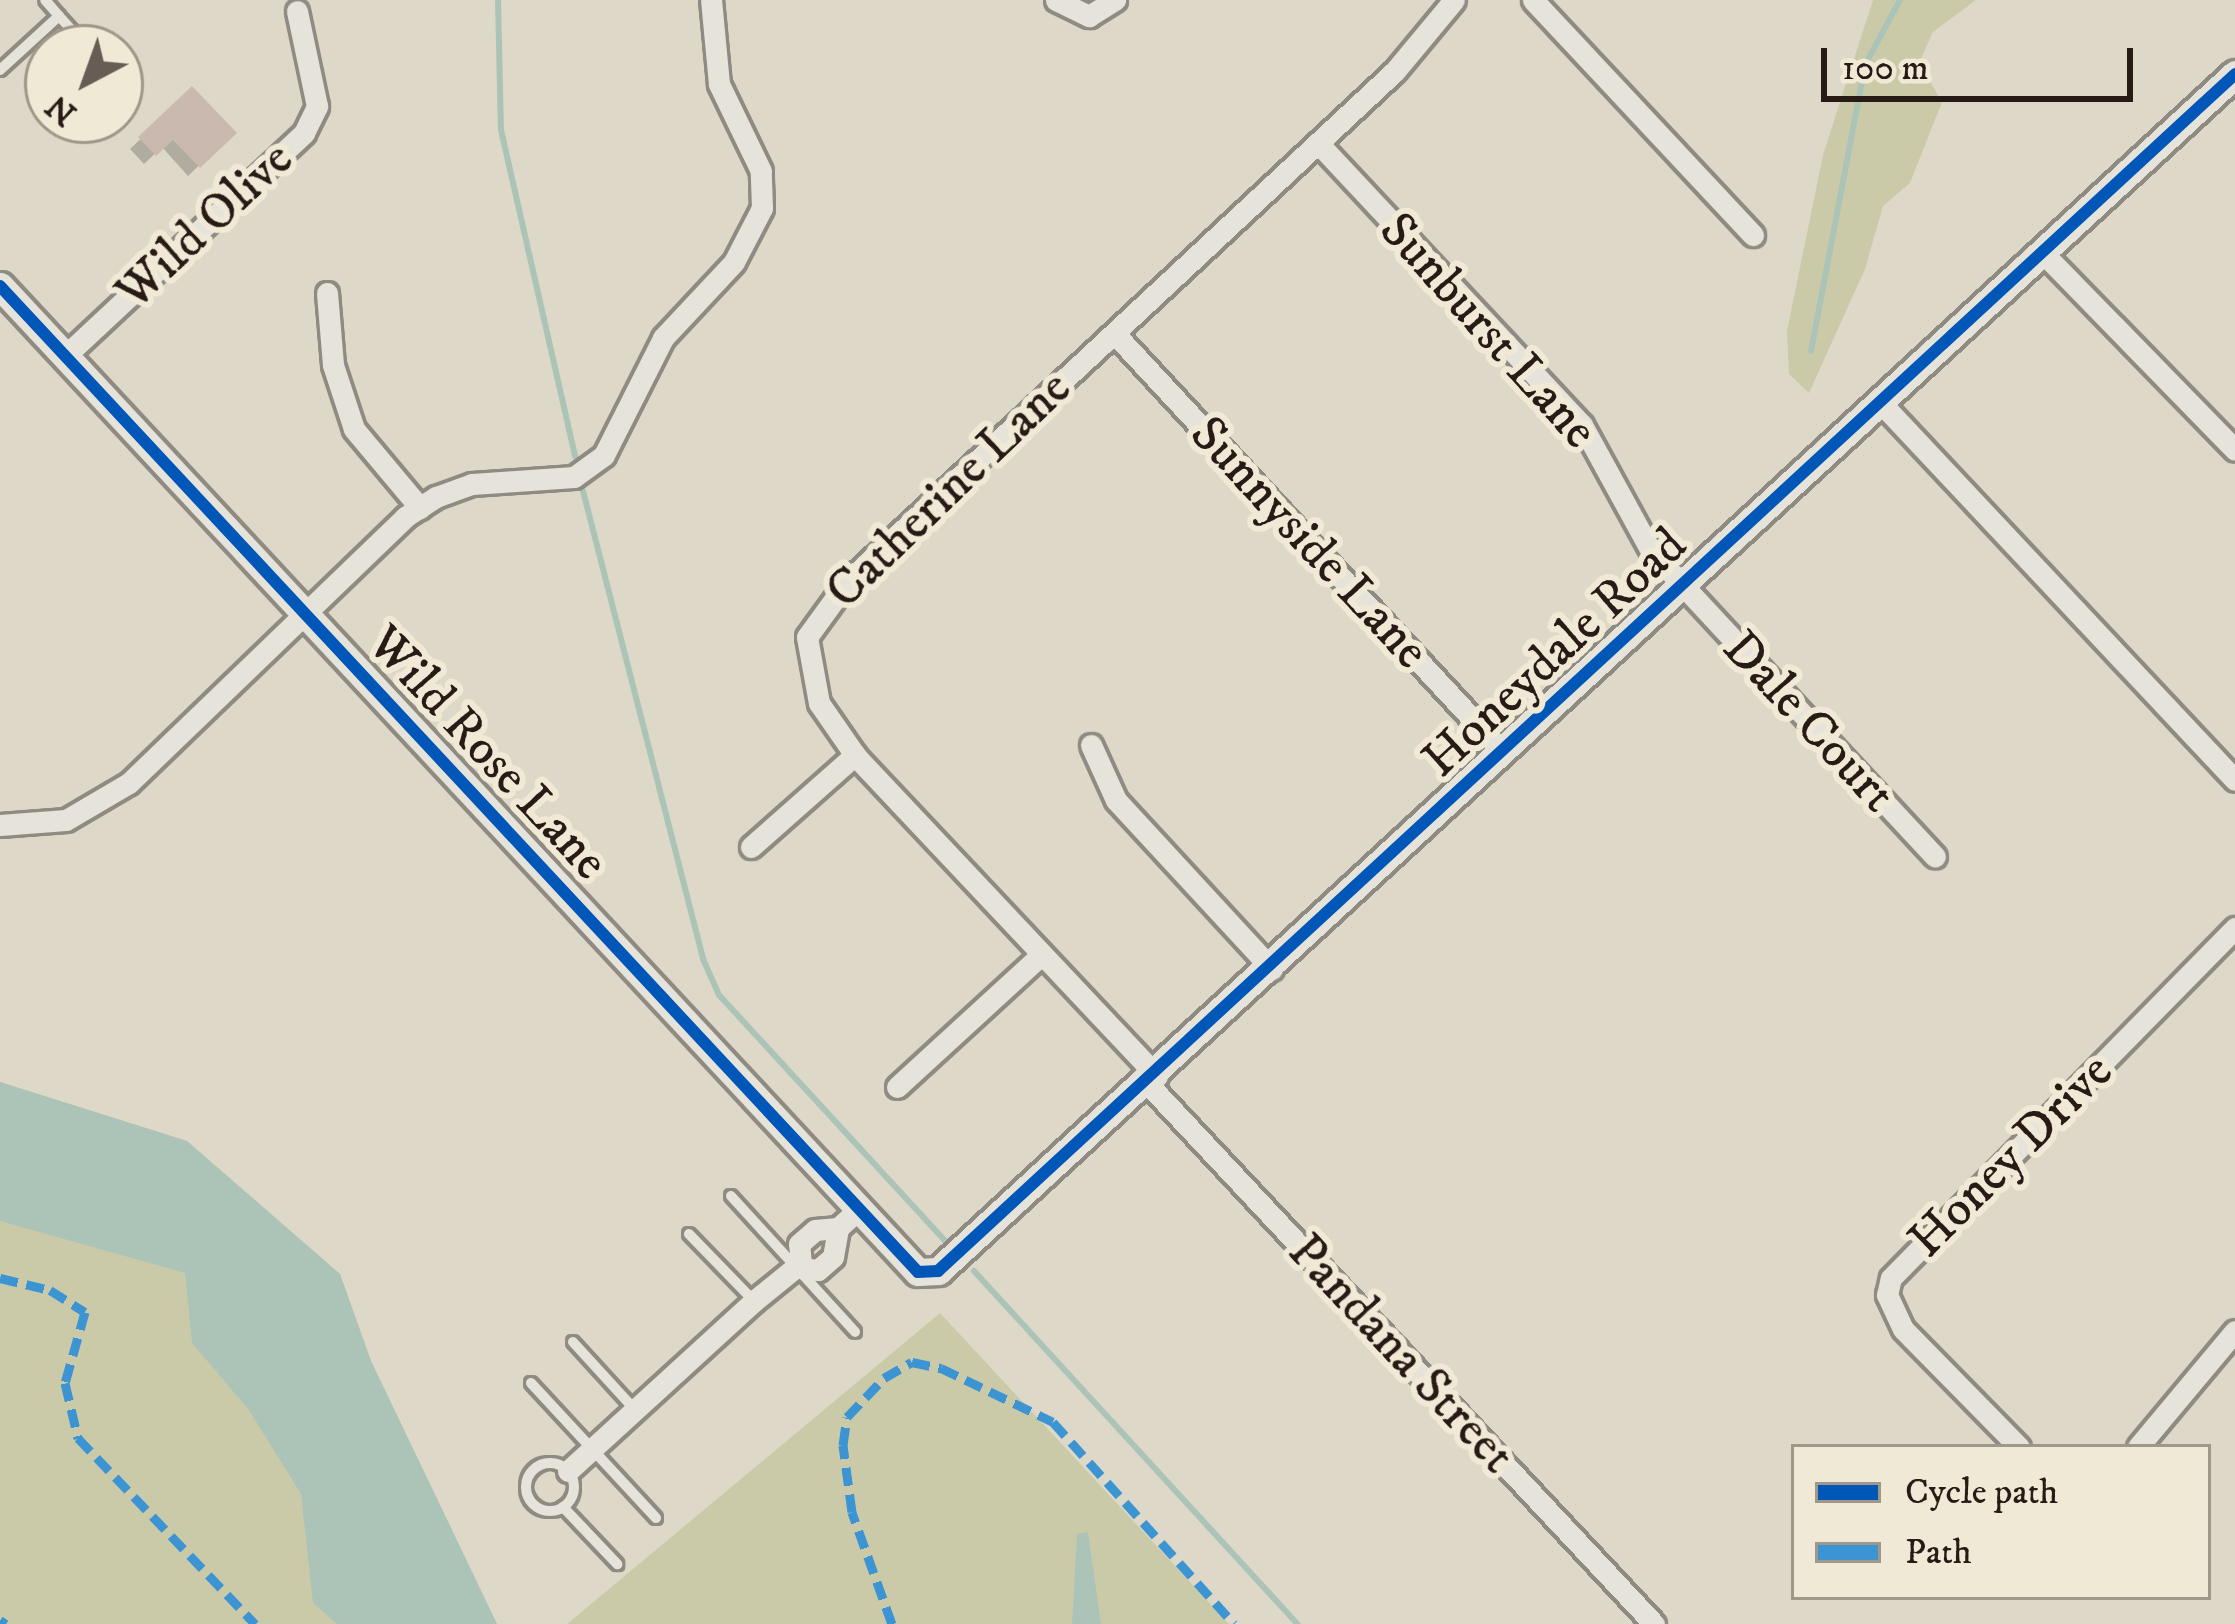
<!DOCTYPE html>
<html>
<head>
<meta charset="utf-8">
<style>
	body { margin:0 }
	#map { position:relative; width:2235px; height:1624px; overflow:hidden; background:#ded8c8; font-family:"IM FELL DW Pica",serif }
	div>[style] { position:absolute }
	.green>* { inset:0; background:#cbcaa8 }
	.water>* { inset:0; background:#acc4b7 }
	.shadow>* { inset:0; background:#0003 }
	.stream>* { height:6px; margin:-3px; padding:0 3px; transform-origin:3px; border-radius:3px; background:#acc4b7 }
	.building>* { inset:0; background:#c9b9ae }
	.roads { filter:drop-shadow(3px 0 #908b82) drop-shadow(-3px 0 #908b82) drop-shadow(0 3px #908b82) drop-shadow(0 -3px #908b82) }
	.service>* { height:10px; margin:-5px; padding:0 5px; transform-origin:5px; border-radius:5px; background:#e6e3db }
	.service>.ring { margin:-5px; padding:0; box-sizing:content-box; background:none; border:10px solid #e6e3db; border-radius:50% }
	.minor>* { height:21px; margin:-10.5px; padding:0 10.5px; transform-origin:10.5px; border-radius:10.5px; background:#e6e3db }
	.tertiary>* { height:27px; margin:-13.5px; padding:0 13.5px; transform-origin:13.5px; border-radius:13.5px; background:#e6e3db }
	.quiet>* { height:9px; margin-top:-4.5px; transform-origin:0; background:repeating-linear-gradient(90deg,#3c94d3 0 18px,transparent 0 27px) }
	.cycleway>* { height:12px; margin:-6px; padding:0 6px; transform-origin:6px; border-radius:6px; background:#0057b8 }
	span { translate:-50% -50%; white-space:nowrap; text-align:center; line-height:1.15; -webkit-text-stroke:12px #efe9d6; paint-order:stroke }
	.street-label { font-size:51px; color:#281b15 }
	.legend { position:absolute; left:1791px; top:1444px; width:420px; height:156px; box-sizing:border-box; background:#efe9d6; border:3px solid #9f9789; margin:0; padding:15px 21px; list-style:none; font-size:36px; color:#281b15 }
	.legend li { display:flex; align-items:center; gap:24px; height:60px }
	.legend b { width:60px; border:3px solid #9f9789 }
	.north { position:absolute; left:24px; top:24px; width:120px; height:120px; box-sizing:border-box; background:#efe9d6; border:3px solid #9f9789; border-radius:50%; rotate:221deg; font-size:33px; font-weight:700; line-height:48px; text-align:center; color:#281b15 }
	.north::after { content:''; display:block; margin:auto; width:42px; height:54px; background:#685d54; clip-path:polygon(50% 0,100% 100%,50% 72%,0 100%) }
	.scale { position:absolute; left:1821px; top:48px; width:312px; height:54px; box-sizing:border-box; border:6px solid #281b15; border-top:0; padding-left:15px; font-size:36px; line-height:42px; white-space:nowrap; color:#281b15; -webkit-text-stroke:9px #efe9d6; paint-order:stroke }
</style>
</head>
<body>
<div id="map">
	<div class="green">
		<div style="clip-path:polygon(1873px 0,1976px 0,1933px 32px,1919px 63px,1942px 102px,1910px 183px,1883px 206px,1865px 269px,1809px 393px,1789px 374px,1787px 331px,1823px 155px)"></div>
		<div style="clip-path:polygon(0 1082px,187px 1141px,340px 1274px,371px 1361px,497px 1624px,0 1624px)"></div>
		<div style="clip-path:polygon(940px 1313px,1229px 1624px,567px 1624px)"></div>
	</div>
	<div class="water">
		<div style="clip-path:polygon(0 1082px,187px 1141px,340px 1274px,371px 1361px,497px 1624px,337px 1624px,313px 1603px,301px 1494px,248px 1409px,192px 1343px,185px 1273px,0 1221px)"></div>
		<div style="clip-path:polygon(1088px 1532px,1101px 1624px,1072px 1624px,1077px 1534px)"></div>
	</div>
	<div class="shadow">
		<div style="clip-path:polygon(192px 90px,233px 133px,188px 176px,162px 147px,144px 164px,130px 149px)"></div>
	</div>
	<div class="stream">
		<div style="left:498px;top:0;width:130px;rotate:88.7deg"></div>
		<div style="left:501px;top:130px;width:335px;rotate:77.2deg"></div>
		<div style="left:1811px;top:351px;width:291px;rotate:-79.3deg"></div>
		<div style="left:1865px;top:65px;width:74px;rotate:-61.7deg"></div>
		<div style="left:583px;top:491px;width:483px;rotate:75.6deg"></div>
		<div style="left:703px;top:959px;width:39px;rotate:66deg"></div>
		<div style="left:719px;top:995px;width:338px;rotate:47.4deg"></div>
		<div style="left:974px;top:1271px;width:479px;rotate:47.5deg"></div>
	</div>
	<div class="building">
		<div style="clip-path:polygon(192px 86px,237px 133px,200px 168px,173px 140px,156px 156px,138px 137px)"></div>
	</div>
	<div class="roads">
		<div class="service">
			<div style="left:59px;top:16px;width:43px;rotate:47.8deg"></div>
			<div style="left:0;top:70px;width:80px;rotate:-42.5deg"></div>
			<div style="left:59px;top:16px;width:21px;rotate:-131deg"></div>
			<div style="left:731px;top:1196px;width:184px;rotate:47.6deg"></div>
			<div style="left:689px;top:1234px;width:93px;rotate:45.9deg"></div>
			<div style="left:573px;top:1342px;width:92px;rotate:47.6deg"></div>
			<div style="left:531px;top:1383px;width:184px;rotate:47.2deg"></div>
			<div class="ring" style="left:526px;top:1463px;width:38px;height:38px"></div>
			<div style="left:563px;top:1507px;width:79px;rotate:46.5deg"></div>
		</div>
		<div class="minor">
			<div style="left:1056px;top:0;width:37px;rotate:26deg"></div>
			<div style="left:1089px;top:16px;width:31px;rotate:-32deg"></div>
			<div style="left:1533px;top:0;width:322px;rotate:46.9deg"></div>
			<div style="left:1318px;top:143px;width:386px;rotate:46.9deg"></div>
			<div style="left:1582px;top:425px;width:144px;rotate:61.3deg"></div>
			<div style="left:1651px;top:551px;width:417px;rotate:47.1deg"></div>
			<div style="left:2043px;top:253px;width:275px;rotate:45.7deg"></div>
			<div style="left:327px;top:293px;width:72px;rotate:85.2deg"></div>
			<div style="left:333px;top:365px;width:67px;rotate:71.8deg"></div>
			<div style="left:354px;top:429px;width:103px;rotate:50.1deg"></div>
			<div style="left:1114px;top:333px;width:573px;rotate:47.12deg"></div>
			<div style="left:65px;top:356px;width:327px;rotate:-43deg"></div>
			<div style="left:304px;top:133px;width:30px;rotate:-64deg"></div>
			<div style="left:317px;top:106px;width:97px;rotate:-101.9deg"></div>
			<div style="left:1881px;top:403px;width:517px;rotate:46.8deg"></div>
			<div style="left:1091px;top:745px;width:60px;rotate:65.6deg"></div>
			<div style="left:1116px;top:800px;width:230px;rotate:47.3deg"></div>
			<div style="left:0;top:825px;width:66px;rotate:-4.3deg"></div>
			<div style="left:66px;top:820px;width:73px;rotate:-30.4deg"></div>
			<div style="left:129px;top:783px;width:383px;rotate:-43.9deg"></div>
			<div style="left:405px;top:517px;width:37px;rotate:-33deg"></div>
			<div style="left:436px;top:497px;width:38px;rotate:-20deg"></div>
			<div style="left:472px;top:484px;width:102px;rotate:-3.9deg"></div>
			<div style="left:574px;top:477px;width:37px;rotate:-36deg"></div>
			<div style="left:604px;top:455px;width:131px;rotate:-63.2deg"></div>
			<div style="left:663px;top:338px;width:104px;rotate:-46.9deg"></div>
			<div style="left:734px;top:262px;width:61px;rotate:-62.6deg"></div>
			<div style="left:762px;top:208px;width:37px;rotate:-92deg"></div>
			<div style="left:761px;top:171px;width:97px;rotate:-115.8deg"></div>
			<div style="left:719px;top:84px;width:84px;rotate:-95.4deg"></div>
			<div style="left:751px;top:847px;width:139px;rotate:-41.5deg"></div>
			<div style="left:1157px;top:1076px;width:441px;rotate:-133.3deg"></div>
			<div style="left:855px;top:755px;width:63px;rotate:-124.7deg"></div>
			<div style="left:819px;top:703px;width:67px;rotate:-100.3deg"></div>
			<div style="left:807px;top:637px;width:68px;rotate:-54deg"></div>
			<div style="left:847px;top:582px;width:749px;rotate:-43deg"></div>
			<div style="left:1395px;top:71px;width:92px;rotate:-50.3deg"></div>
			<div style="left:1148px;top:1084px;width:740px;rotate:46.86deg"></div>
			<div style="left:897px;top:1087px;width:195px;rotate:-42.5deg"></div>
			<div style="left:801px;top:1265px;width:21px;rotate:-95deg"></div>
			<div style="left:799px;top:1244px;width:21px;rotate:-41deg"></div>
			<div style="left:815px;top:1230px;width:23px;rotate:-5deg"></div>
			<div style="left:2019px;top:1447px;width:165px;rotate:-134.5deg"></div>
			<div style="left:1903px;top:1329px;width:38px;rotate:-115deg"></div>
			<div style="left:1887px;top:1295px;width:17px;rotate:-77deg"></div>
			<div style="left:1891px;top:1278px;width:491px;rotate:-45.5deg"></div>
			<div style="left:2138px;top:1447px;width:151px;rotate:-50.1deg"></div>
			<div style="left:568px;top:1471px;width:252px;rotate:-42.4deg"></div>
			<div style="left:754px;top:1301px;width:54px;rotate:-39deg"></div>
			<div style="left:796px;top:1267px;width:22px;rotate:8deg"></div>
			<div style="left:818px;top:1270px;width:20px;rotate:-41deg"></div>
			<div style="left:833px;top:1257px;width:29px;rotate:-80deg"></div>
			<div style="left:838px;top:1228px;width:28px;rotate:-42deg"></div>
		</div>
		<div class="tertiary">
			<div style="left:0;top:286px;width:1347px;rotate:47.05deg"></div>
			<div style="left:918px;top:1272px;width:20px;rotate:-3deg"></div>
			<div style="left:938px;top:1271px;width:1765px;rotate:-42.7deg"></div>
		</div>
	</div>
	<div class="quiet">
		<div style="left:0;top:1278px;width:51px;rotate:13.5deg"></div>
		<div style="left:50px;top:1290px;width:41px;rotate:32.2deg"></div>
		<div style="left:85px;top:1312px;width:74px;rotate:105.7deg"></div>
		<div style="left:65px;top:1383px;width:57px;rotate:76.7deg"></div>
		<div style="left:78px;top:1438px;width:257px;rotate:46.4deg"></div>
		<div style="left:0;top:1620px;width:7px;rotate:34deg"></div>
		<div style="left:892px;top:1624px;width:119px;rotate:-109.7deg"></div>
		<div style="left:852px;top:1512px;width:68px;rotate:-97.7deg"></div>
		<div style="left:843px;top:1445px;width:28px;rotate:-82deg"></div>
		<div style="left:847px;top:1417px;width:54px;rotate:-46.5deg"></div>
		<div style="left:884px;top:1378px;width:32px;rotate:-30deg"></div>
		<div style="left:912px;top:1362px;width:30px;rotate:12deg"></div>
		<div style="left:941px;top:1368px;width:124px;rotate:25.7deg"></div>
		<div style="left:1053px;top:1422px;width:271px;rotate:48.1deg"></div>
	</div>
	<div class="cycleway">
		<div style="left:0;top:286px;width:1347px;rotate:47.05deg"></div>
		<div style="left:918px;top:1272px;width:20px;rotate:-3deg"></div>
		<div style="left:938px;top:1271px;width:1765px;rotate:-42.7deg"></div>
	</div>
	<div class="street-label">
		<span style="left:205px;top:226px;rotate:-43deg">Wild Olive</span>
		<span style="left:1488px;top:331px;rotate:48deg">Sunburst Lane</span>
		<span style="left:949px;top:490px;rotate:-44deg">Catherine Lane</span>
		<span style="left:1309px;top:543px;rotate:47deg">Sunnyside Lane</span>
		<span style="left:1555px;top:653px;rotate:-43deg">Honeydale Road</span>
		<span style="left:1809px;top:722px;rotate:47deg">Dale Court</span>
		<span style="left:487px;top:753px;rotate:47deg">Wild Rose Lane</span>
		<span style="left:2011px;top:1156px;rotate:-45deg">Honey Drive</span>
		<span style="left:1401px;top:1354px;rotate:47deg">Pandana Street</span>
	</div>
	<ul class="legend">
	<li><b style="height:15px;background:#0057b8"></b>Cycle path</li>
	<li><b style="height:15px;background:#3c94d3"></b>Path</li>
	</ul>
	<div class="north">N</div>
	<div class="scale">100 m</div>
</div>
</body>
</html>
